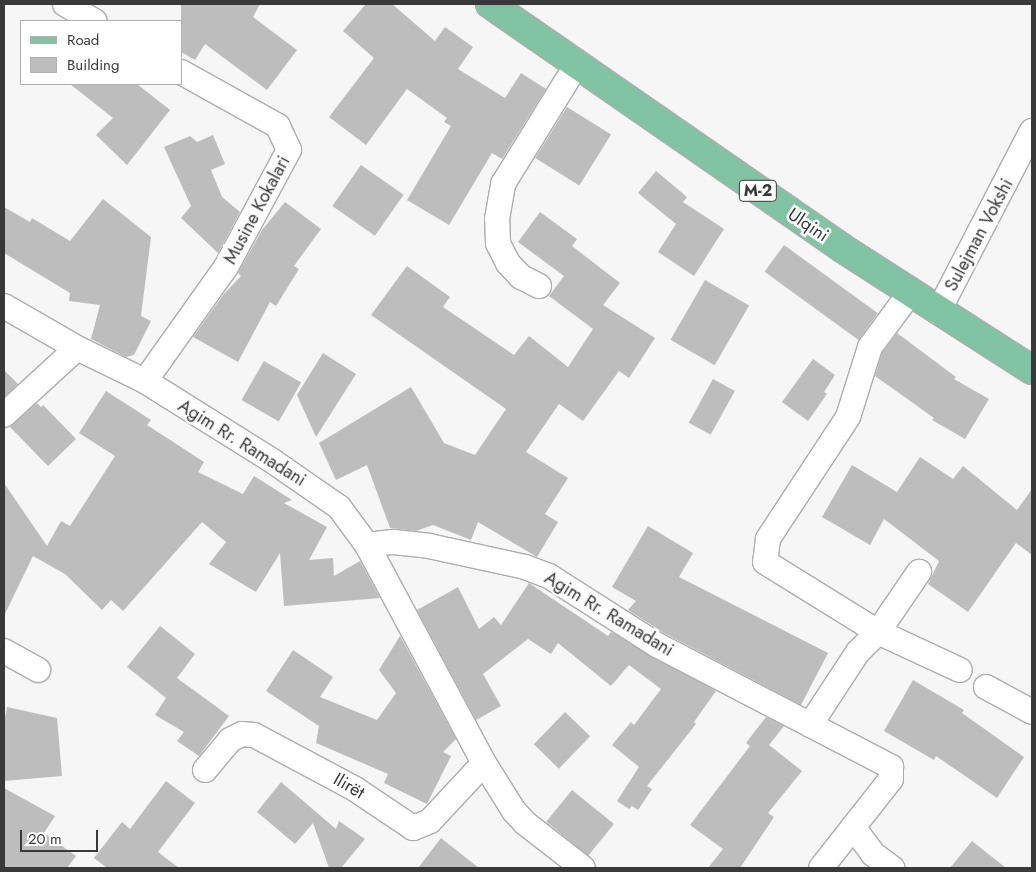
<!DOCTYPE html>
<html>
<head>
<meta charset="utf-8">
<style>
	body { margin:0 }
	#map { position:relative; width:1036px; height:872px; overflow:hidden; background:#f6f6f7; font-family:Jost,sans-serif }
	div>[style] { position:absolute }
	.building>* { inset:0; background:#bdbdbe; transform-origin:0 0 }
	.roads { filter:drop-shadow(1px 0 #adadae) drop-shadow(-1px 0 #adadae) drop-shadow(0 1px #adadae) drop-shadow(0 -1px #adadae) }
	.minor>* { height:24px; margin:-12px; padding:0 12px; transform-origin:12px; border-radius:12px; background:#fff }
	.primary>* { height:28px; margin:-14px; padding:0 14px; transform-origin:14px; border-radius:14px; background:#80c4a3 }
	span { translate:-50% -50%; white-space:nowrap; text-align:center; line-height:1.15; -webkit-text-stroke:5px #fff; paint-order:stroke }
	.shield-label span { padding:1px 4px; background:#fff; border:1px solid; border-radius:4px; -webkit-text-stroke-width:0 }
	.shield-label { font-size:16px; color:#393939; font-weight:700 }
	.street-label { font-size:18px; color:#393939 }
	.frame { position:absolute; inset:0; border:5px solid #393939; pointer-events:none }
	.legend { position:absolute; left:20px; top:20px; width:162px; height:65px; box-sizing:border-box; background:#fff; border:1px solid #b0b0b0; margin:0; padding:6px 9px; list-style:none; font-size:15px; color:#393939 }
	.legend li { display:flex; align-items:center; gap:10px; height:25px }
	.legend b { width:25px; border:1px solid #b0b0b0 }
	.scale { position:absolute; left:20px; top:830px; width:78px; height:22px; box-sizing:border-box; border:2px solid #393939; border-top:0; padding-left:6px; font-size:15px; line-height:18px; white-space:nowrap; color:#393939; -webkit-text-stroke:4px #fff; paint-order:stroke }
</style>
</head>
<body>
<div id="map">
	<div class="building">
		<div style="clip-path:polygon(181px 4px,260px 4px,253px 17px,297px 50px,267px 90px,205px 44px,195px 60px,181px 52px)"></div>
		<div style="clip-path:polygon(366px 4px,392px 4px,435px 41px,445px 27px,473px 47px,458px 69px,505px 98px,521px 73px,546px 89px,502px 159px,492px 153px,449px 225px,407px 200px,451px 126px,444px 122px,447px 118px,407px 89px,366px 145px,329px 117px,374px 58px,343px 31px)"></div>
		<div style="clip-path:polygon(70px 84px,137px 84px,170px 110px,127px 165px,96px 135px,113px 118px)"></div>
		<div style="left:567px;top:107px;width:52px;height:60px;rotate:32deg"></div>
		<div style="clip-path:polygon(213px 135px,225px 164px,211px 170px,222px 197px,240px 212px,218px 253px,181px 218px,191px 206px,164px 147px,190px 136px,197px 142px)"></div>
		<div style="left:361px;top:165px;width:52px;height:50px;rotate:35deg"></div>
		<div style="clip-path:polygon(656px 171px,687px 197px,683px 202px,724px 229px,694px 276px,658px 252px,676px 224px,638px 193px)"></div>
		<div style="clip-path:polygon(103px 199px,151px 237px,141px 316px,151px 321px,134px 355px,126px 357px,91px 339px,100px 305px,69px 301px,70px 293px,4px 253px,4px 207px,30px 222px,32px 218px,70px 241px)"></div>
		<div style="clip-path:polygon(285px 202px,321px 229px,294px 266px,299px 269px,276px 306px,270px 302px,238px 362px,193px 337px,224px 294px,241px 276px,238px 273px,262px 230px)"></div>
		<div style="clip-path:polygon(540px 212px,577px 239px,572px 246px,620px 283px,603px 305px,655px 338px,629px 378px,619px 371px,583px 421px,559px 404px,526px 452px,568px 478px,545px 514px,558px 522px,537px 557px,478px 522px,471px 540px,433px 525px,416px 531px,390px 528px,367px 465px,336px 480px,319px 443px,411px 387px,444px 443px,475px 455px,506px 409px,371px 315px,407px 266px,450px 297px,443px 307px,514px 355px,529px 336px,568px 367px,593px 329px,549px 296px,564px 276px,518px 242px)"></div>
		<div style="left:784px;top:245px;width:116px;height:33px;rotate:36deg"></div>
		<div style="left:705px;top:280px;width:51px;height:69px;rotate:30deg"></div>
		<div style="clip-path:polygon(897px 333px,956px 377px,954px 379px,989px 399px,965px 439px,932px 420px,934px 418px,875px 376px,882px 353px)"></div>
		<div style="clip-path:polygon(323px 353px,356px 374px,316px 437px,297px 395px)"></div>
		<div style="clip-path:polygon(813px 359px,835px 375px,824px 392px,827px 394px,808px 421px,782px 402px)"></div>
		<div style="left:264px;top:361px;width:43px;height:45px;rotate:30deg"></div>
		<div style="clip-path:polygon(4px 370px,18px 384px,4px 397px)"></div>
		<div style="left:713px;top:379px;width:25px;height:50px;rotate:29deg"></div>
		<div style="clip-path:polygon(106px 391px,151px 420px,147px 425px,204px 462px,198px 472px,243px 494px,254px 476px,292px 500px,284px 503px,327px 527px,309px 560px,333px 558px,334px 576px,360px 561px,380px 598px,284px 606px,280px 553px,256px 592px,209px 564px,226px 542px,202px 522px,123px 611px,111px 600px,102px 610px,65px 574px,33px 556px,4px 616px,4px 483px,47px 546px,61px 521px,70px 526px,115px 456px,79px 433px)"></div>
		<div style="clip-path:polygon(37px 403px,41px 407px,43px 405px,76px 439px,48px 466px,10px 427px)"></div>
		<div style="clip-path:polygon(920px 457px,953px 479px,963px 466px,1017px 510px,1032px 489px,1032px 555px,1016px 543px,968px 612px,928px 584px,939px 561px,884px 519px,870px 545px,822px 517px,852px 465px,897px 492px)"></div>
		<div style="clip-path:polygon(648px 526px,693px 553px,679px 577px,828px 653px,801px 705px,664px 633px,628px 610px,636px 601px,612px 587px)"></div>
		<div style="clip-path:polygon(529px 583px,608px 636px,611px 632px,716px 691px,694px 722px,696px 724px,647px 786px,652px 789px,638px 810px,632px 806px,629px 809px,617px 801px,639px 767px,612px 745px,631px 722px,634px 725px,661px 689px,629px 665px,611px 686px,558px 643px,551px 654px,528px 639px,483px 674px,501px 706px,476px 720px,417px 610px,458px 587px,479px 629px,494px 617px,501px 625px)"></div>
		<div style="clip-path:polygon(160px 626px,195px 654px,177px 678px,229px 716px,199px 756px,177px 741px,184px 732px,155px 715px,166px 698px,127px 667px)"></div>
		<div style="clip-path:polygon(400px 636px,456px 739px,443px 752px,451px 756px,427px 804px,384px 783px,388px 774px,316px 743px,319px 726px,266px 691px,293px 650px,333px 677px,320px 697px,377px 720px,396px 693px,379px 670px)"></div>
		<div style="clip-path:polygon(913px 680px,964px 710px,962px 713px,1024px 757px,997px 798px,936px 756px,934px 760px,884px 731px)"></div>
		<div style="clip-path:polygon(7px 707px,57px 718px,62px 776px,4px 781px,4px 723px)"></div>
		<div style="left:565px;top:712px;width:35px;height:45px;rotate:44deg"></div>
		<div style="clip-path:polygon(766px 717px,784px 726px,769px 745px,802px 771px,768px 813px,774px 817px,740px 868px,708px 868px,723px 849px,690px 825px,750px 746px,746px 743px)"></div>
		<div style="clip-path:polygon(166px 781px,195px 803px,158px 852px,179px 868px,107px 868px,94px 858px,122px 822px,130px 829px)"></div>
		<div style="clip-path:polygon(281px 782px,336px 829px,339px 821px,365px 839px,341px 868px,329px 868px,313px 823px,295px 844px,257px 812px)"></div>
		<div style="clip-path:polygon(4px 788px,55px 816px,44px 833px,76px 856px,67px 868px,4px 868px)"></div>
		<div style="left:572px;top:790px;width:54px;height:41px;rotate:39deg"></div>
		<div style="clip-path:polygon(441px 838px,479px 868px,418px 868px)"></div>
		<div style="clip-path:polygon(972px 841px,1006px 868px,950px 868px)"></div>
	</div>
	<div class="roads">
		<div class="minor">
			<div style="left:65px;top:4px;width:34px;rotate:30deg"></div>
			<div style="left:539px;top:286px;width:20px;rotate:-153deg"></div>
			<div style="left:521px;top:277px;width:19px;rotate:-133deg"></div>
			<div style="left:508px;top:263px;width:22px;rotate:-117deg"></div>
			<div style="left:498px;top:243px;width:24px;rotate:-92deg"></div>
			<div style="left:497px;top:219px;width:36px;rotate:-80deg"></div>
			<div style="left:503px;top:184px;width:141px;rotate:-58.3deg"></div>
			<div style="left:910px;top:293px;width:67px;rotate:126.5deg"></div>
			<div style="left:870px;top:347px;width:73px;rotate:107.4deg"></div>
			<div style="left:848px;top:417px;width:146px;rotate:123.3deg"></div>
			<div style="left:768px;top:539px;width:23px;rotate:97deg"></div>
			<div style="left:765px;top:562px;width:133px;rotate:31.8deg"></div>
			<div style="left:878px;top:632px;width:90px;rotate:24.9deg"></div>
			<div style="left:4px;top:306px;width:84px;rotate:29.9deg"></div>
			<div style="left:77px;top:348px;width:76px;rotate:25.9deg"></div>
			<div style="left:145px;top:381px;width:149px;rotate:32.1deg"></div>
			<div style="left:271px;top:460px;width:83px;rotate:34.7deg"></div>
			<div style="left:339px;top:507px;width:47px;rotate:53.6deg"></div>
			<div style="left:367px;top:545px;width:247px;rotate:61.8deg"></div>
			<div style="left:484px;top:763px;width:57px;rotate:58deg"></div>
			<div style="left:514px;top:811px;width:16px;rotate:47deg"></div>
			<div style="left:525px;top:823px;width:73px;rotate:37.8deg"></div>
			<div style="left:938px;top:312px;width:204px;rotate:-62.6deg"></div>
			<div style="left:145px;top:381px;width:140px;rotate:-54.6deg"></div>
			<div style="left:226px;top:267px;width:133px;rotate:-61.7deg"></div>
			<div style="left:289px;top:150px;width:26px;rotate:-115deg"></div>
			<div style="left:278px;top:126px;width:111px;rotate:-150.9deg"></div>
			<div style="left:4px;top:415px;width:99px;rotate:-42.5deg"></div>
			<div style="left:367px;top:545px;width:26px;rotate:-7deg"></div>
			<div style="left:393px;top:542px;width:36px;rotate:6deg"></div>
			<div style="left:429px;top:546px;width:98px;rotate:12.3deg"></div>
			<div style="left:525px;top:567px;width:26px;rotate:21deg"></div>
			<div style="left:549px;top:576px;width:128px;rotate:32.6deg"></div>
			<div style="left:657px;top:645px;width:264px;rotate:27.5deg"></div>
			<div style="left:891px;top:767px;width:12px;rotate:90deg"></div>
			<div style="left:891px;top:779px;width:113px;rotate:128.2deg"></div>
			<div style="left:4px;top:651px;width:39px;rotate:29deg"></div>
			<div style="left:986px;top:687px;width:52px;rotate:28.5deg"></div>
			<div style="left:810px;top:725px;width:87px;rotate:-56.7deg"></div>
			<div style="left:858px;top:652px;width:28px;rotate:-45deg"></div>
			<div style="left:878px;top:632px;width:73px;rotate:-55.7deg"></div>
			<div style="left:205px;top:770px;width:39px;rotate:-50deg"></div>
			<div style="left:230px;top:740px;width:13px;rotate:-27deg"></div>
			<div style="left:242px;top:734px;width:12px;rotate:5deg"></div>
			<div style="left:254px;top:735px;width:115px;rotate:28.1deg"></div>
			<div style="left:355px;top:789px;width:70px;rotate:33.9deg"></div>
			<div style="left:413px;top:828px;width:18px;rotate:-22deg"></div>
			<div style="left:430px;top:821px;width:79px;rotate:-47deg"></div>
			<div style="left:853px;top:827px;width:34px;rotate:53deg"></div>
			<div style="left:873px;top:854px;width:24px;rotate:36deg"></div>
		</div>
		<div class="primary">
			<div style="left:490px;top:4px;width:428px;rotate:34.7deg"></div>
			<div style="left:842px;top:248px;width:226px;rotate:32.7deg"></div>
		</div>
	</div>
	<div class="shield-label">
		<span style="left:758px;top:191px">M-2</span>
	</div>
	<div class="street-label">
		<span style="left:257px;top:210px;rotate:-62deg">Musine Kokalari</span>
		<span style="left:808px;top:225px;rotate:34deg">Ulqini</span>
		<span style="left:979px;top:235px;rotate:-62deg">Sulejman Vokshi</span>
		<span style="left:242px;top:443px;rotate:32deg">Agim Rr. Ramadani</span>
		<span style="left:609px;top:614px;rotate:31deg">Agim Rr. Ramadani</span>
		<span style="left:349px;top:786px;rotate:30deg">Ilirët</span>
	</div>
	<div class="frame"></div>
	<ul class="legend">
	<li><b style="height:6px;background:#80c4a3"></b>Road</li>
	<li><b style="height:14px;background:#bdbdbe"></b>Building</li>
	</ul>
	<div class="scale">20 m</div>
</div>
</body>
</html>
